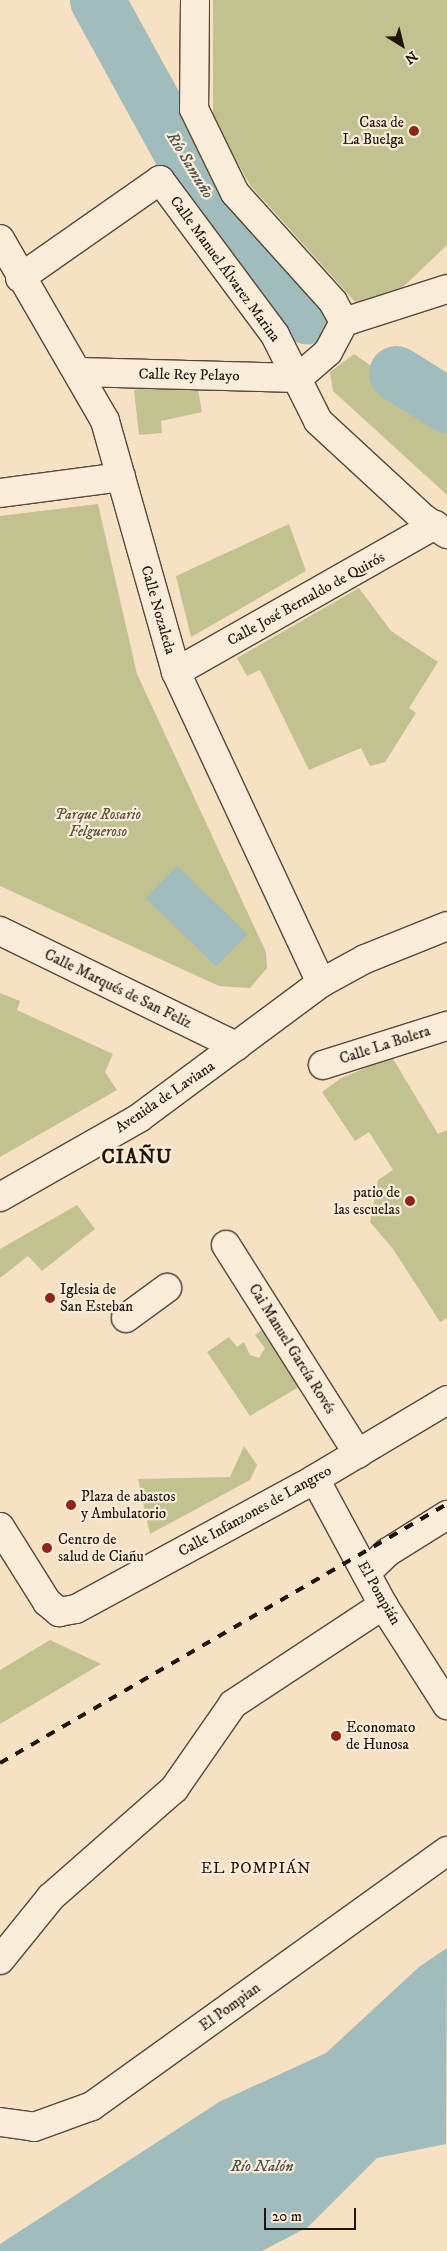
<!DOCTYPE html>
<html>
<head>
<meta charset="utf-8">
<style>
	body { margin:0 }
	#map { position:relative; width:447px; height:2251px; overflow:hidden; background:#f6e2c3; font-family:"IM FELL DW Pica",serif }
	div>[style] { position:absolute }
	.green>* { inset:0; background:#c1c290 }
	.water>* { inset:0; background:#a0bcbc; transform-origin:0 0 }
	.river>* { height:55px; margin:-27.5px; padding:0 27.5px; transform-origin:27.5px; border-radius:27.5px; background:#a0bcbc }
	.roads { filter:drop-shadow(1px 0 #56483a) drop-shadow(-1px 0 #56483a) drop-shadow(0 1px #56483a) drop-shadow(0 -1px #56483a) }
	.minor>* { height:28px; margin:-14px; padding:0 14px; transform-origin:14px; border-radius:14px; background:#f9ecd8 }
	.rail>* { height:4px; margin-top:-2px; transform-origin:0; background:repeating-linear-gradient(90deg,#20140d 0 9px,transparent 0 18px) }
	.dots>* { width:14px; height:14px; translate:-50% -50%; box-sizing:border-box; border:2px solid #f9ecd8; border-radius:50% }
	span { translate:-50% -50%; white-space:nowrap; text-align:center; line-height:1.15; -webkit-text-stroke:4.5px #f9ecd8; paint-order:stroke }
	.poi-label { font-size:15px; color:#20140d }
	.right { translate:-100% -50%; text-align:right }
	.left { translate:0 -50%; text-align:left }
	.street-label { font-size:15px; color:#20140d }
	.park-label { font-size:15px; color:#58513b; font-style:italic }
	.water-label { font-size:16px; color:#4d4f4a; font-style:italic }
	.neighbourhood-label { font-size:16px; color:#20140d; letter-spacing:1px }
	.district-label { font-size:20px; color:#20140d; font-weight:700; letter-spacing:1px }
	.north { position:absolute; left:377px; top:20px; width:50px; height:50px; -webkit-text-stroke:4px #f9ecd8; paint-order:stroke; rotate:144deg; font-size:14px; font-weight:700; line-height:20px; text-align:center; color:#20140d }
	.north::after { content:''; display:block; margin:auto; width:18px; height:22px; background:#20140d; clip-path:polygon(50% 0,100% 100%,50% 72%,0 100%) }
	.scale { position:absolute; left:264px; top:2208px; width:92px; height:22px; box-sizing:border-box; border:2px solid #20140d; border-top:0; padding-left:6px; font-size:15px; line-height:18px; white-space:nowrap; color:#20140d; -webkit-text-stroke:4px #f9ecd8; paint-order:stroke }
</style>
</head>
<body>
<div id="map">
	<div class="green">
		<div style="clip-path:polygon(213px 0,447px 0,447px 245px,403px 287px,356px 303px,250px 185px,213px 119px)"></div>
		<div style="clip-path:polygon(354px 354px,447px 419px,447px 495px,333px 391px,330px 372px)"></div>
		<div style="clip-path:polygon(196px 379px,202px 412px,161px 421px,162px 433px,139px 435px,134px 390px)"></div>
		<div style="clip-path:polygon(98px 504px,137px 674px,266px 952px,267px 968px,250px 988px,219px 986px,0 886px,0 516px)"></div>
		<div style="clip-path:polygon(289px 524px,306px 571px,191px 637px,176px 576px)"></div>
		<div style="clip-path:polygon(359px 588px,391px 631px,438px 662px,409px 708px,416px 713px,385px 762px,370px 766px,361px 748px,309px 770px,260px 670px,247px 676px,237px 658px)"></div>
		<div style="clip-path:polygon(0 993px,20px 1001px,17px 1010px,113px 1054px,105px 1072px,117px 1090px,0 1157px)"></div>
		<div style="clip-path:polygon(392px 1057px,438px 1134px,447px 1130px,447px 1318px,440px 1322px,393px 1249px,370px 1222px,378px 1180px,393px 1170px,369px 1132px,355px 1141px,322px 1092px,341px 1078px)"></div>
		<div style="clip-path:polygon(77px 1205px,95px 1229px,42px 1271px,28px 1256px,0 1278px,0 1249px)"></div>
		<div style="clip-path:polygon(263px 1329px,302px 1385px,250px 1416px,207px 1352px,229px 1337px,237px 1347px,244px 1342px,250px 1355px,259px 1358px,265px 1348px,255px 1335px)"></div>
		<div style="clip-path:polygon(244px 1446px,257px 1465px,250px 1480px,150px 1534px,138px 1479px,230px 1477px)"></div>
		<div style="clip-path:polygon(50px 1640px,101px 1664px,0 1724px,0 1670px)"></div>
	</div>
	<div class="water">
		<div style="left:177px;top:866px;width:98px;height:45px;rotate:44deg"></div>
		<div style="clip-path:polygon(447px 1948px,446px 2144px,377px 2158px,308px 2227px,262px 2251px,0 2251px,0 2244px,219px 2102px,326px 2053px,419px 1967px)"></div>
	</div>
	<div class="river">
		<div style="left:97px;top:0;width:210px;rotate:61.2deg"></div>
		<div style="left:198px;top:184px;width:171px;rotate:50.7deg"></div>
		<div style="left:396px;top:373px;width:60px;rotate:32.1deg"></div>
	</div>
	<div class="roads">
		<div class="minor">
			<div style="left:195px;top:0;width:109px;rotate:90.5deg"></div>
			<div style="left:194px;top:109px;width:93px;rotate:64deg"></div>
			<div style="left:235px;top:193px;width:147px;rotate:48deg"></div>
			<div style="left:333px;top:302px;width:23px;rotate:61deg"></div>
			<div style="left:344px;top:322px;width:34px;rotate:118deg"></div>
			<div style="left:328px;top:352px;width:40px;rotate:139deg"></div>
			<div style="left:0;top:239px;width:210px;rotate:60deg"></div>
			<div style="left:105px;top:421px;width:261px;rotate:74.2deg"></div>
			<div style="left:176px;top:672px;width:343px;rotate:65deg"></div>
			<div style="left:20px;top:278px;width:171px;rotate:-35deg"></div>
			<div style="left:160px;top:180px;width:193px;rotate:53.4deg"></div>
			<div style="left:275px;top:335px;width:96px;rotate:63.4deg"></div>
			<div style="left:318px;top:421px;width:143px;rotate:42.7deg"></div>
			<div style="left:423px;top:518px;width:29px;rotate:34deg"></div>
			<div style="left:344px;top:322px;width:108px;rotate:-17.8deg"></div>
			<div style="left:79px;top:372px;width:219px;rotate:1.6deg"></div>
			<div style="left:0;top:493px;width:122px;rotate:-7.5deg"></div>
			<div style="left:176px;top:672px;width:298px;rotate:-29.6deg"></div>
			<div style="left:0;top:931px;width:263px;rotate:26deg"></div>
			<div style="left:323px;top:1065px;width:130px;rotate:-17.5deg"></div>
			<div style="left:0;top:1197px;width:160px;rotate:-29.6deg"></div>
			<div style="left:139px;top:1118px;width:227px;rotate:-36.6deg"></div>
			<div style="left:321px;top:983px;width:50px;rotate:-28.6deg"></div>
			<div style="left:365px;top:959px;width:88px;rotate:-21.9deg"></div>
			<div style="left:226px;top:1245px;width:247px;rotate:57.7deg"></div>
			<div style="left:126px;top:1318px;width:51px;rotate:-36.2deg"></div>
			<div style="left:315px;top:1479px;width:143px;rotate:61.6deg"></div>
			<div style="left:383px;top:1605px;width:119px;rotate:57.4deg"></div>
			<div style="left:0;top:1527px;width:89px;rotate:57.9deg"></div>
			<div style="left:47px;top:1602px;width:16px;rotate:40deg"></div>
			<div style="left:59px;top:1612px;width:17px;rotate:-10deg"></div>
			<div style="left:76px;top:1609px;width:258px;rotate:-28.5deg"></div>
			<div style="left:303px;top:1486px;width:168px;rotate:-30.8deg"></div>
			<div style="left:366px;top:1573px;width:30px;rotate:-44deg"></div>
			<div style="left:388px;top:1552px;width:70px;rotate:-32.1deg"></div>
			<div style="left:0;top:1960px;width:81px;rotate:-51deg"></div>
			<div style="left:51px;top:1897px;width:164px;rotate:-41.3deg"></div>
			<div style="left:174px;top:1789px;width:103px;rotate:-55.2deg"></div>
			<div style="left:233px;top:1704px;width:180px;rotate:-33.4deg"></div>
			<div style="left:0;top:2122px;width:34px;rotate:8deg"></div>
			<div style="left:34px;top:2127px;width:62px;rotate:-19.9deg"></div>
			<div style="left:92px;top:2106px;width:437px;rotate:-35.7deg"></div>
		</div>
	</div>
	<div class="rail">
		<div style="left:0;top:1763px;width:517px;rotate:-30.09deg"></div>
	</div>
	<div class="dots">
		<div style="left:414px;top:131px;background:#8f2418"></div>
		<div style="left:410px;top:1201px;background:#8f2418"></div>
		<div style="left:50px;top:1298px;background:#8f2418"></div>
		<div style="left:71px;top:1505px;background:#8f2418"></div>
		<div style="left:47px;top:1548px;background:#8f2418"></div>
		<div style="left:336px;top:1736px;background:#8f2418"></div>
	</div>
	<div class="poi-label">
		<span class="right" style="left:404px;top:131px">Casa de<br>La Buelga</span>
		<span class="right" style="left:400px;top:1201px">patio de<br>las escuelas</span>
		<span class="left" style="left:60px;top:1298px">Iglesia de<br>San Esteban</span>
		<span class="left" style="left:81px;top:1505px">Plaza de abastos<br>y Ambulatorio</span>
		<span class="left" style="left:58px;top:1548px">Centro de<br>salud de Ciañu</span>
		<span class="left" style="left:346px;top:1736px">Economato<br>de Hunosa</span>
	</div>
	<div class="street-label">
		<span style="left:225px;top:269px;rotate:54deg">Calle Manuel Álvarez Marina</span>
		<span style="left:189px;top:375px;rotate:1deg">Calle Rey Pelayo</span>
		<span style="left:306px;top:599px;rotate:-29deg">Calle José Bernaldo de Quirós</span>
		<span style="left:158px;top:610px;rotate:74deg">Calle Nozaleda</span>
		<span style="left:118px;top:989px;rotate:26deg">Calle Marqués de San Feliz</span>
		<span style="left:385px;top:1045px;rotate:-18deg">Calle La Bolera</span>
		<span style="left:165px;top:1097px;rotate:-34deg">Avenida de Laviana</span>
		<span style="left:292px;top:1349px;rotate:58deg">Cai Manuel García Rovés</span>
		<span style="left:255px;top:1511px;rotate:-29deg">Calle Infanzones de Langreo</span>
		<span style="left:379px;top:1593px;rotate:60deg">El Pompián</span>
		<span style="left:230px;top:2007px;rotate:-36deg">El Pompian</span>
	</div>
	<div class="park-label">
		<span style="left:98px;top:823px">Parque Rosario<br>Felgueroso</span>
	</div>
	<div class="water-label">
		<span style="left:190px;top:165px;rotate:59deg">Río Samuño</span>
		<span style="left:262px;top:2166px">Río Nalón</span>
	</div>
	<div class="neighbourhood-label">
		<span style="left:256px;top:1868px">EL POMPIÁN</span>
	</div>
	<div class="district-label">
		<span style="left:137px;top:1157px">CIAÑU</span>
	</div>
	<div class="north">N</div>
	<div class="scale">20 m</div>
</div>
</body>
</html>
